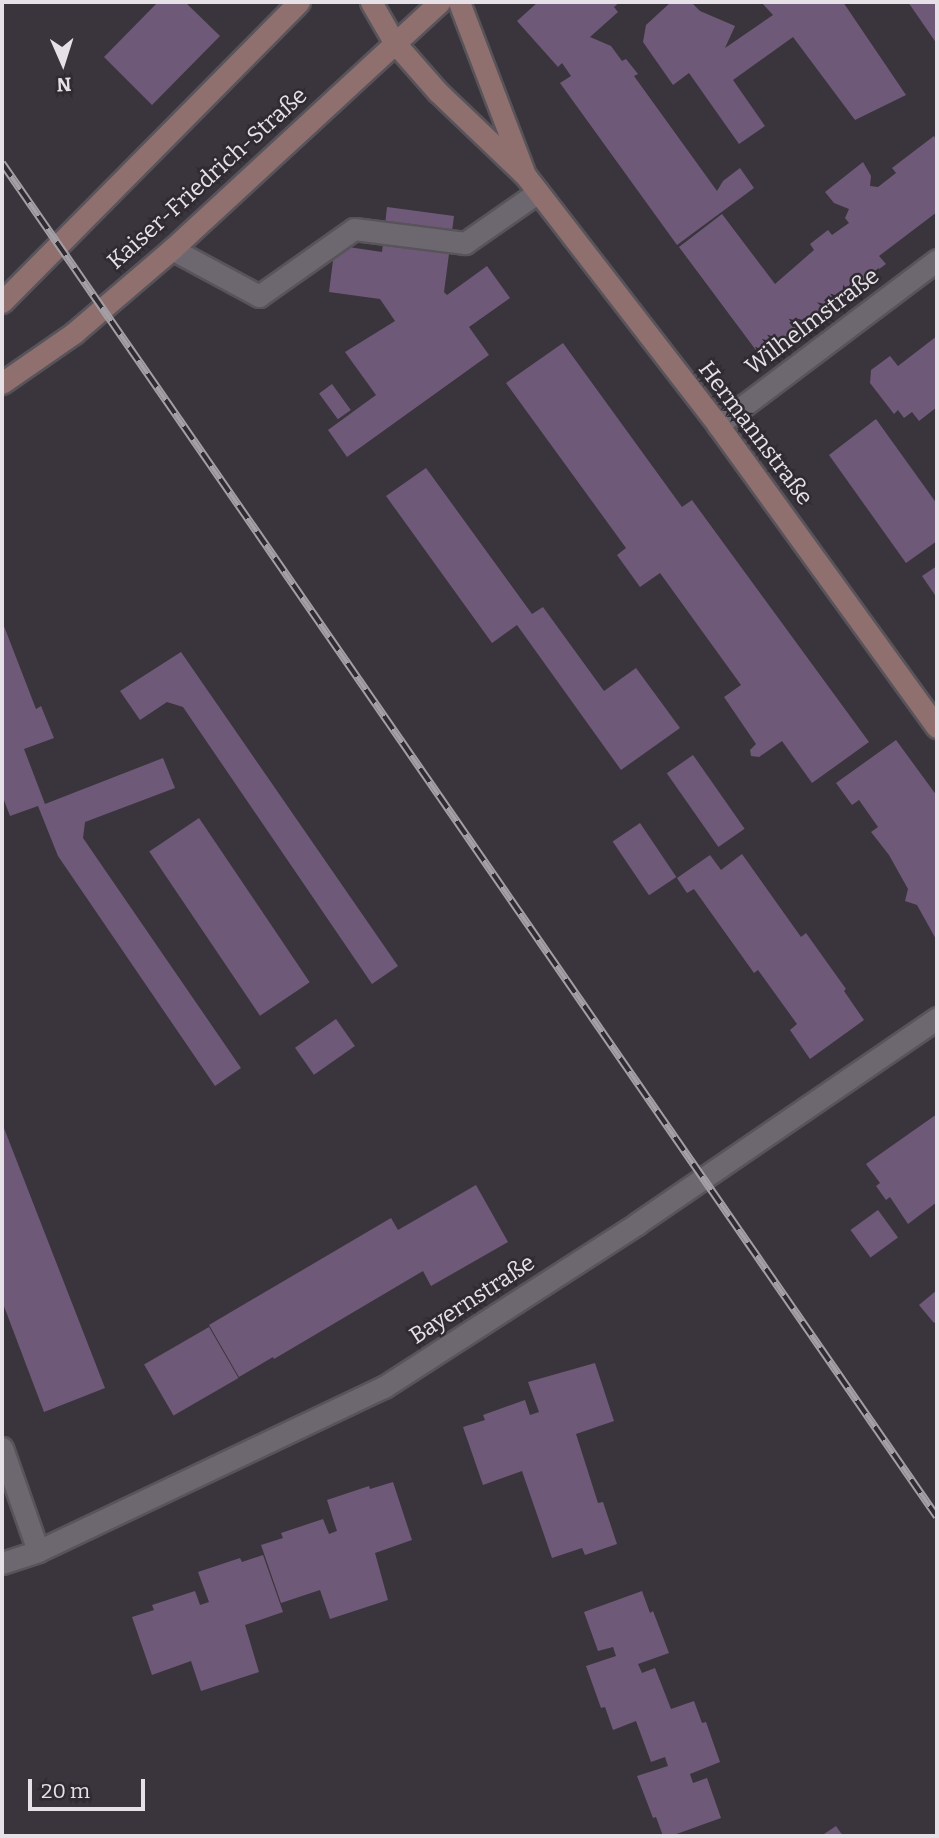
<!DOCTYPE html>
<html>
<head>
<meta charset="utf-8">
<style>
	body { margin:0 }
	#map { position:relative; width:939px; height:1838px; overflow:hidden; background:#3a353c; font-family:Bitter,serif }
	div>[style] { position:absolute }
	.building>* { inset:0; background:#6f5978; transform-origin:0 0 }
	.roads { filter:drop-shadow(2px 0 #58545a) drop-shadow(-2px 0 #58545a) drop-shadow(0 2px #58545a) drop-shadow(0 -2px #58545a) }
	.lane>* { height:21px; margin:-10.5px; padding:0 10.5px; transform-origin:10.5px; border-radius:10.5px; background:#6d6870 }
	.street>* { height:21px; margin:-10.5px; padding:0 10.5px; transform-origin:10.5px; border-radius:10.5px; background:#6d6870 }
	.secondary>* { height:21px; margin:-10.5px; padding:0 10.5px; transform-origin:10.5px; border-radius:10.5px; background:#90706f }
	.rail>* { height:8px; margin-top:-4px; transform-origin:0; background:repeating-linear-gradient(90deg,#302b32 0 16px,#a39fa4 0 32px); box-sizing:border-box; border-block:2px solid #a39fa4 }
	span { translate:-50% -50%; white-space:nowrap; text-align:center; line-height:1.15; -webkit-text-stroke:5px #302b32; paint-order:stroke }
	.street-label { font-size:23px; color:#e5e1e6 }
	.frame { position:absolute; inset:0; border:4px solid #e5e1e6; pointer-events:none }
	.north { position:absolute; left:28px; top:28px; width:70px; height:70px; -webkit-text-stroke:5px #302b32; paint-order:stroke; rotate:177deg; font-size:19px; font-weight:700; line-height:28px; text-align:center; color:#e5e1e6 }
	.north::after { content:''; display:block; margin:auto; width:24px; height:32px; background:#e5e1e6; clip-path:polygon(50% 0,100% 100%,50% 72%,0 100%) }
	.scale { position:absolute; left:28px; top:1779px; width:117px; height:32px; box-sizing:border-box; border:4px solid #e5e1e6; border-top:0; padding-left:9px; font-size:21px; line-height:24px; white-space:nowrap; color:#e5e1e6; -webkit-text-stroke:5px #302b32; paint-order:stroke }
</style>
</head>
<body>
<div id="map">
	<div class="building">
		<div style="clip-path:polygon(158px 2px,185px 2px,220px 36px,152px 105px,104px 57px)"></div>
		<div style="clip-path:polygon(538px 2px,620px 2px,614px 7px,618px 12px,590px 37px,611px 46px,622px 61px,626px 59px,638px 74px,634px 76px,717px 191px,723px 181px,740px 168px,754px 188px,677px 245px,560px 83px,571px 76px,562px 63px,558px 67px,517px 21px)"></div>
		<div style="clip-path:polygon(671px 2px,691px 2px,700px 11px,735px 26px,725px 48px,773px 15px,761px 2px,843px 2px,906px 95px,855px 120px,793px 37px,733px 80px,765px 126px,739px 144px,689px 73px,673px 85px,643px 42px,646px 25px)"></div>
		<div style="clip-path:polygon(908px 2px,937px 2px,937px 44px)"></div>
		<div style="clip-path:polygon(934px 136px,937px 141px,937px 212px,879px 256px,886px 264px,761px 357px,679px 247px,722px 214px,775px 284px,814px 250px,810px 244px,828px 230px,832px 235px,849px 223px,845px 218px,849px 209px,834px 203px,825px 192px,863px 162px,871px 176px,870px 186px,878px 187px,896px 173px,892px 168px)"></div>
		<div style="clip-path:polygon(387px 207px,454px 216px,444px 292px,447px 295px,487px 266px,510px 298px,469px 327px,489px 355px,347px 457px,328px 430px,376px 395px,345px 352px,395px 321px,380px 299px,329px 292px,335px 245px,382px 252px)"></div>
		<div style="clip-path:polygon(937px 336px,937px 407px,919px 421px,912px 412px,904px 418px,898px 410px,894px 414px,870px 383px,871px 370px,890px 356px,898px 366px)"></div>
		<div style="clip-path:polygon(563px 343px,682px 507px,692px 500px,869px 742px,812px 783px,782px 741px,759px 757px,751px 756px,750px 750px,756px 744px,724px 697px,741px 685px,660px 573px,640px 587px,617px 555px,626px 548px,506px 383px)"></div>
		<div style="left:332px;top:384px;width:32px;height:16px;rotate:54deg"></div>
		<div style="clip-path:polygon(876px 419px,937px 504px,937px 541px,906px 563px,829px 455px)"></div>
		<div style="clip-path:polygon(426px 468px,532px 614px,543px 607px,604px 691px,636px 668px,680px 728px,621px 770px,517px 625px,492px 643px,386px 496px)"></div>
		<div style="clip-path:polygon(937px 566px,937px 598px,922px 576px)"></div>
		<div style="clip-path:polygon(2px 621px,36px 709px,41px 706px,54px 738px,24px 749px,45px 804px,163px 758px,175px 788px,85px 822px,83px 838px,241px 1068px,215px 1086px,58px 856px,38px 806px,10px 816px,2px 795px)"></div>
		<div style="clip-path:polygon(181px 652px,398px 966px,372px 984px,183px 707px,167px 702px,140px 720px,120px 691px)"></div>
		<div style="clip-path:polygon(896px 740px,937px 796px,937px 941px,917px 905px,905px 901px,908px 889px,889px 855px,871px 832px,878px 827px,859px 800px,852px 805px,836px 783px)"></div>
		<div style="left:693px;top:755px;width:90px;height:32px;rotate:55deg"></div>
		<div style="left:199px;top:818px;width:198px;height:60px;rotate:56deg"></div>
		<div style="left:640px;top:823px;width:65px;height:33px;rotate:56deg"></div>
		<div style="clip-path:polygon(742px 854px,801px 937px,806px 933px,846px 989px,844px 991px,864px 1020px,810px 1059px,790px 1030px,797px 1024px,758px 970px,754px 973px,694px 889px,687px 893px,677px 878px,710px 855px,721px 870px)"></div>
		<div style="left:336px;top:1019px;width:33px;height:50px;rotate:55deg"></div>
		<div style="clip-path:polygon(937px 1114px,937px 1202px,908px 1224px,890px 1197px,886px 1200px,876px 1186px,880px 1183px,866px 1164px)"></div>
		<div style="clip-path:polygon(2px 1123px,105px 1388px,44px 1412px,2px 1301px)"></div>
		<div style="clip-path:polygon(476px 1185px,508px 1242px,431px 1286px,423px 1271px,274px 1359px,273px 1357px,239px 1377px,209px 1325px,391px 1218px,398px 1230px)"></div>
		<div style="left:878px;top:1210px;width:34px;height:34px;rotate:54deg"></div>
		<div style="clip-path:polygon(937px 1290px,937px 1320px,934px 1323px,919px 1305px)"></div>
		<div style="left:209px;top:1327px;width:59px;height:75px;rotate:60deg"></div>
		<div style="clip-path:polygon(595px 1363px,614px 1421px,576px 1434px,598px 1503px,603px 1502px,617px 1544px,585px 1555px,582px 1548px,552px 1558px,522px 1471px,483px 1485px,463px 1427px,485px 1420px,483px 1415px,525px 1400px,530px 1415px,539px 1412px,528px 1382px)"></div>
		<div style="clip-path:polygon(393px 1482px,412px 1540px,375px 1553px,388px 1600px,330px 1619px,320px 1590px,281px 1603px,261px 1545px,283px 1538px,281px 1533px,323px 1519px,329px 1534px,337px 1531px,327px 1500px,369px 1486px,370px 1489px)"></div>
		<div style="clip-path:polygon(263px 1555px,283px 1612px,245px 1625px,259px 1672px,201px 1691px,191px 1661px,152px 1675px,132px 1617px,154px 1610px,152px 1605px,195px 1591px,200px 1605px,209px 1602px,198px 1572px,240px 1558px,242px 1562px)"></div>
		<div style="clip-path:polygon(642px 1591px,650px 1613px,653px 1611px,669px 1653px,638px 1664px,642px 1673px,655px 1668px,671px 1709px,694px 1701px,702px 1723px,706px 1722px,720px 1762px,690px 1774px,693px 1783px,707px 1778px,721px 1818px,671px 1836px,663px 1836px,656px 1817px,653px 1818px,637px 1776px,668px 1766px,665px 1757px,651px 1762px,636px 1721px,613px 1730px,605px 1707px,601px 1708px,586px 1666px,616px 1656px,613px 1647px,598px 1651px,584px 1612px)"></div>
		<div style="clip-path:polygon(836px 1826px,843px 1836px,821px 1836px)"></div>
	</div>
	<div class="roads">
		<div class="lane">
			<div style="left:172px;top:249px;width:99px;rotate:28.4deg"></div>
			<div style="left:259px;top:296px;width:116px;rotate:-35.2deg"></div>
			<div style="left:354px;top:229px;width:112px;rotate:7.2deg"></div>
			<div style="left:465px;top:243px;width:89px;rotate:-34.9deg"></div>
		</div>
		<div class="street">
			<div style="left:718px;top:425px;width:274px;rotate:-37deg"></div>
			<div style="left:2px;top:1448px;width:109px;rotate:70.7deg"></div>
			<div style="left:2px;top:1563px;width:38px;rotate:-18deg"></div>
			<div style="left:38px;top:1551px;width:383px;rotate:-25.4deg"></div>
			<div style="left:384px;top:1387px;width:302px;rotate:-32.8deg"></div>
			<div style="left:638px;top:1223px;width:363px;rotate:-34.4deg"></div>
		</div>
		<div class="secondary">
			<div style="left:371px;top:2px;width:46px;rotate:60.1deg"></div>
			<div style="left:394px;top:42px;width:67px;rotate:48.7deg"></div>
			<div style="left:438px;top:92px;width:120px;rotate:43.7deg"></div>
			<div style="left:525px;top:175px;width:316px;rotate:52.3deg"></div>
			<div style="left:718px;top:425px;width:373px;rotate:54.1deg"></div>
			<div style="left:459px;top:2px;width:180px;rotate:69.1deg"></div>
			<div style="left:2px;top:302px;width:422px;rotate:-45.3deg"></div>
			<div style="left:2px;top:383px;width:88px;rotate:-34.8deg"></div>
			<div style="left:74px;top:333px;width:129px;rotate:-40.6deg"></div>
			<div style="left:172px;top:249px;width:364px;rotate:-42.7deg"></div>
		</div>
	</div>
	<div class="rail">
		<div style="left:2px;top:163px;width:1645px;rotate:55.37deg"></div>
	</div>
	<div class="street-label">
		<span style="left:207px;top:178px;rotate:-42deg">Kaiser-Friedrich-Straße</span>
		<span style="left:812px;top:321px;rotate:-37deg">Wilhelmstraße</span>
		<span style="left:756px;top:433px;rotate:53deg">Hermannstraße</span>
		<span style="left:472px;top:1299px;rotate:-33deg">Bayernstraße</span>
	</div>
	<div class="frame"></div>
	<div class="north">N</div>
	<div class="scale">20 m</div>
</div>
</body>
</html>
